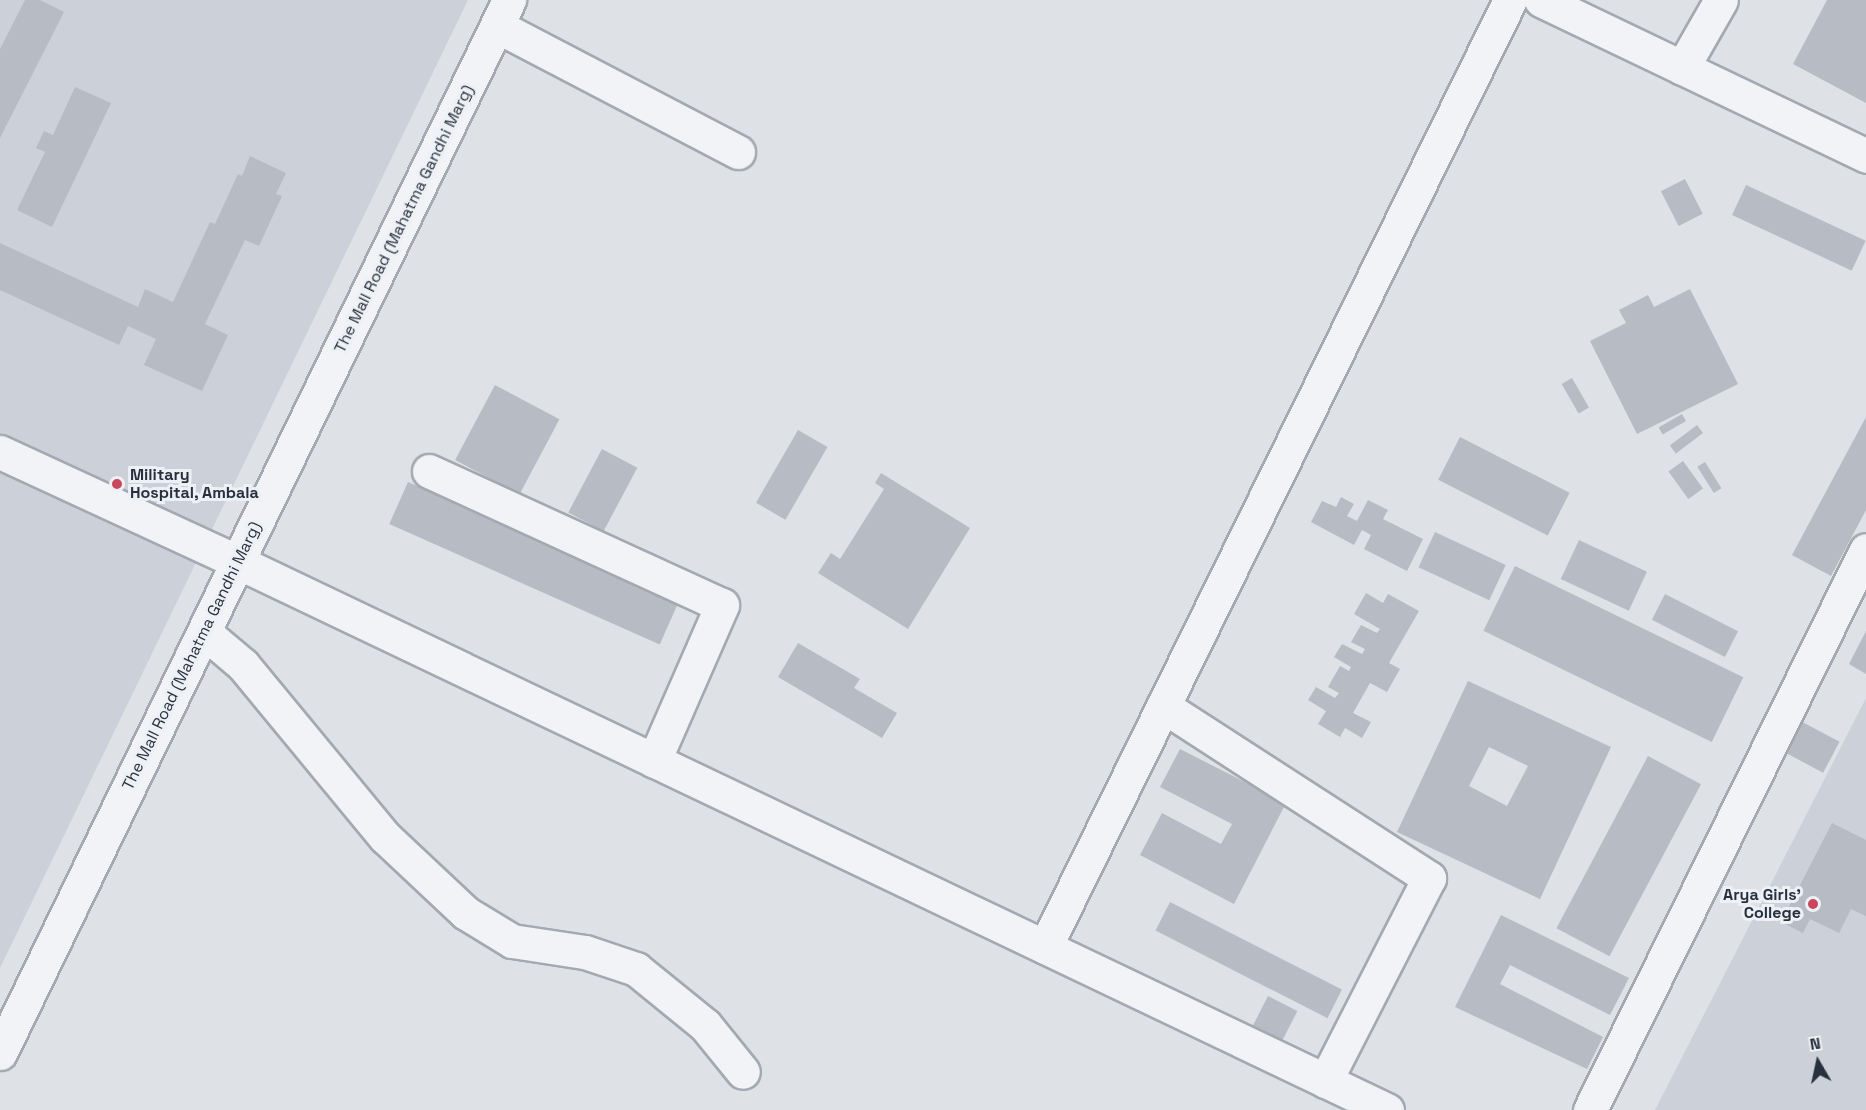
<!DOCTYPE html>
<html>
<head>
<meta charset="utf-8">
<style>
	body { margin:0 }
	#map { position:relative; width:1866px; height:1110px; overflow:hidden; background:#dee2e7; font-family:"Space Grotesk",sans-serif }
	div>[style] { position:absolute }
	.built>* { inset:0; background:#ccd1d9 }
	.building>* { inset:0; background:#b6bbc4; transform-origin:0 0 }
	.roads { filter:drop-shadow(2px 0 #a4a9b1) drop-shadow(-2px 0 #a4a9b1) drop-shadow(0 2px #a4a9b1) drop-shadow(0 -2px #a4a9b1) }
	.minor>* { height:33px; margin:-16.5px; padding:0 16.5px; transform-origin:16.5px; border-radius:16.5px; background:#f1f3f6 }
	.dots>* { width:16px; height:16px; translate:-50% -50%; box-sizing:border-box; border:3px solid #edf1f5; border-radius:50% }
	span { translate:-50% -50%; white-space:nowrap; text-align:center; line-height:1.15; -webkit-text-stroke:6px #edf1f5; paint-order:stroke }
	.street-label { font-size:16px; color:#28303d }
	.poi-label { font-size:16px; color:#28303d; font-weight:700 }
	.left { translate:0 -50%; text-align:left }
	.right { translate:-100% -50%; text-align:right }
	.north { position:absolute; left:1788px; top:1032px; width:60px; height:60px; -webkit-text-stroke:4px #edf1f5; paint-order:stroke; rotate:351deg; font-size:16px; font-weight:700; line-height:24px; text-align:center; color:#28303d }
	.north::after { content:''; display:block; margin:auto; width:21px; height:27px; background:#28303d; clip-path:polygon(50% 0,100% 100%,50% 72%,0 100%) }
</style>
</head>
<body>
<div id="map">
	<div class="built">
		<div style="clip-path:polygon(0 0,468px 0,0 968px)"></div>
		<div style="clip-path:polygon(1866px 698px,1866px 1110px,1655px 1110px)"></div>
	</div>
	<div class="building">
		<div style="clip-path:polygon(25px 0,40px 0,64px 12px,0 138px,0 49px)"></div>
		<div style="clip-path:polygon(1827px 0,1866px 0,1866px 103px,1793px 64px)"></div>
		<div style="clip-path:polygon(75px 87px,111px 103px,52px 227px,17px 210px,45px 152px,36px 148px,44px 131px,53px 135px)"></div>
		<div style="clip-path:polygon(250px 156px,286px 173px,276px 194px,282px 196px,259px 246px,245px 240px,205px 324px,228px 335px,202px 391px,144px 365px,156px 339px,128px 326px,119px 345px,0 290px,0 243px,138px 307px,145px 289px,173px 302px,210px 222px,215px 224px,238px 174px,242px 176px)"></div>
		<div style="left:1685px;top:179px;width:39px;height:27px;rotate:63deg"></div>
		<div style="left:1746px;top:185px;width:132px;height:33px;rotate:25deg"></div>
		<div style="clip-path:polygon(1690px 289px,1738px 384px,1637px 434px,1590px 341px,1626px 323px,1619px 310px,1648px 295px,1654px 307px)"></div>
		<div style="left:1572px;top:378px;width:34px;height:12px;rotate:60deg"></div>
		<div style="left:495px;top:385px;width:73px;height:85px;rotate:28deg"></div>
		<div style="left:1682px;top:414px;width:8px;height:27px;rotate:60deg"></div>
		<div style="clip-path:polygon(1866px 417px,1866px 510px,1831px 576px,1792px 555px)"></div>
		<div style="left:1697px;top:425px;width:10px;height:34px;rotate:53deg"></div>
		<div style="left:798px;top:430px;width:34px;height:84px;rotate:30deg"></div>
		<div style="left:1460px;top:437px;width:123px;height:48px;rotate:27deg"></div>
		<div style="left:602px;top:449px;width:40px;height:72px;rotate:28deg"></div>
		<div style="left:1683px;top:461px;width:34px;height:18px;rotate:54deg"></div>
		<div style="left:1705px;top:462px;width:31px;height:9px;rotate:58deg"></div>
		<div style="clip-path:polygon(881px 473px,970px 528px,908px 629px,818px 573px,831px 553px,840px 559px,884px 489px,875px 483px)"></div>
		<div style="left:408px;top:482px;width:296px;height:46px;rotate:24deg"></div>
		<div style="clip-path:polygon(1341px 497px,1354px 504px,1347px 516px,1357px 521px,1368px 500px,1388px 510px,1383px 519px,1423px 539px,1407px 571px,1364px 549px,1371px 535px,1362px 530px,1354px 545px,1311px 522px,1322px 501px,1336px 507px)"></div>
		<div style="left:1435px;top:532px;width:78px;height:39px;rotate:25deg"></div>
		<div style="left:1579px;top:540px;width:75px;height:43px;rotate:25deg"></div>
		<div style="left:1515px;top:566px;width:254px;height:72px;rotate:26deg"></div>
		<div style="clip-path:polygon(1366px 593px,1383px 603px,1388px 594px,1419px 611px,1389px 663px,1400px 669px,1387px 692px,1370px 683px,1353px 713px,1371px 722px,1362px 738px,1345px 728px,1340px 737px,1318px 724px,1326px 711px,1308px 700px,1316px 687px,1335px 698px,1339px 693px,1328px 687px,1340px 666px,1349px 671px,1351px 667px,1334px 657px,1342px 644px,1362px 654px,1365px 649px,1351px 642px,1361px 625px,1377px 633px,1380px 629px,1354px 614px)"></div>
		<div style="left:1665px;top:594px;width:82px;height:29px;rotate:27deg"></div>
		<div style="clip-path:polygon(1866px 631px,1866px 674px,1849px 664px)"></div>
		<div style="clip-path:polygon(798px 643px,860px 679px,854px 688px,897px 713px,882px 738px,778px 677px)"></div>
		<div style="clip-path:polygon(evenodd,1468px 681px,1611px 747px,1540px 899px,1397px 832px,1468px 681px,1489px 747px,1528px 766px,1507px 806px,1469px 786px,1489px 747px)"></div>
		<div style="left:1791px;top:716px;width:55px;height:35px;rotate:28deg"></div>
		<div style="clip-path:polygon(1180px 749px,1286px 803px,1234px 904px,1140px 855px,1162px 813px,1221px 844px,1232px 824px,1160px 787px)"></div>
		<div style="left:1648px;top:756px;width:60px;height:195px;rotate:28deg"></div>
		<div style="clip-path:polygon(1832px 823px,1866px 840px,1866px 916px,1851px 909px,1839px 933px,1810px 919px,1803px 933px,1781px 922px)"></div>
		<div style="left:1170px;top:902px;width:193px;height:32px;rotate:27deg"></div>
		<div style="clip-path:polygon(1501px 915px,1629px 978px,1610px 1015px,1510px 965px,1500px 984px,1603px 1037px,1587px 1069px,1455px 1007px)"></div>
		<div style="left:1268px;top:996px;width:33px;height:36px;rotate:27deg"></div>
	</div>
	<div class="roads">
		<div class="minor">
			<div style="left:1541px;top:0;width:361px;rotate:25.6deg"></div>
			<div style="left:497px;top:26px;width:272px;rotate:27.6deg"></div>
			<div style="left:1682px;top:68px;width:78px;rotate:-60.2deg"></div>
			<div style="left:0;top:452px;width:262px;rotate:24.8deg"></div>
			<div style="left:238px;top:562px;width:1273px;rotate:25.5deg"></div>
			<div style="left:429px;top:471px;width:322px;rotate:24.6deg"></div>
			<div style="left:722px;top:605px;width:170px;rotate:113.6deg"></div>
			<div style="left:204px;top:632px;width:51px;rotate:40.2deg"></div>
			<div style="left:243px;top:665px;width:223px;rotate:50.5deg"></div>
			<div style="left:385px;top:837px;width:111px;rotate:43.2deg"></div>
			<div style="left:466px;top:913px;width:54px;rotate:31.3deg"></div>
			<div style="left:512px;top:941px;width:74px;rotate:8.6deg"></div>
			<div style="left:585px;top:952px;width:54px;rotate:18.4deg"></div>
			<div style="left:636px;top:969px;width:89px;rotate:39.1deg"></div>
			<div style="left:705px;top:1025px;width:60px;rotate:51deg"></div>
			<div style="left:1163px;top:706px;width:317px;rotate:32.9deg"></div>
			<div style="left:1429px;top:878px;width:228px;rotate:117.1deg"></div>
			<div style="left:1045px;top:947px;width:1055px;rotate:-63.85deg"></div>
			<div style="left:0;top:1053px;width:1170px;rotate:-64.2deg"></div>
			<div style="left:1590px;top:1110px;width:624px;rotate:-63.76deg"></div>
		</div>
	</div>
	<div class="dots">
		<div style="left:117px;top:484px;background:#c9465c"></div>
		<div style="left:1813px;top:904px;background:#c9465c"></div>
	</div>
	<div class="street-label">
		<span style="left:404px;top:219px;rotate:-64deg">The Mall Road (Mahatma Gandhi Marg)</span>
		<span style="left:192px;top:656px;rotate:-64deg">The Mall Road (Mahatma Gandhi Marg)</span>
	</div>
	<div class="poi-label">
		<span class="left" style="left:130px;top:484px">Military<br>Hospital, Ambala</span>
		<span class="right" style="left:1801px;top:904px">Arya Girls'<br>College</span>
	</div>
	<div class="north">N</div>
</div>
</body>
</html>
